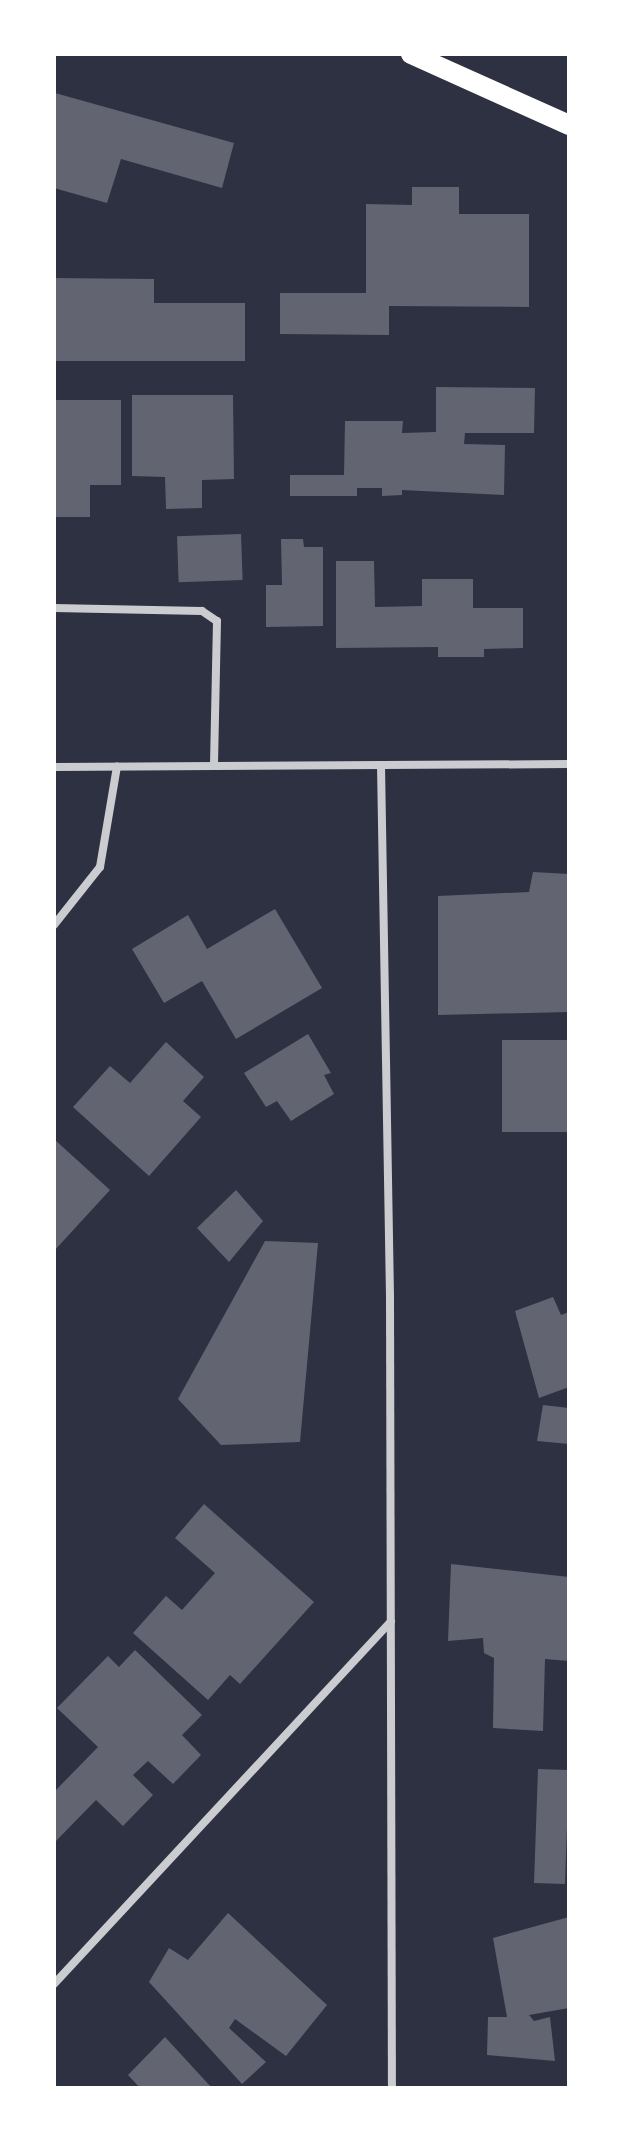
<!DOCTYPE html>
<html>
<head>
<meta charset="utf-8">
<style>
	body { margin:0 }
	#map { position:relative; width:623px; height:2142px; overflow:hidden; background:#2d3142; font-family:"Varela Round",sans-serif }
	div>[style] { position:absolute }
	.building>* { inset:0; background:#626471; transform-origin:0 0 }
	.minor>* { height:8px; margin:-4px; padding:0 4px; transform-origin:4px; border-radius:4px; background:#caccd0 }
	.primary>* { height:20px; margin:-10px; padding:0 10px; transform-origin:10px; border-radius:10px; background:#fff }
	span { translate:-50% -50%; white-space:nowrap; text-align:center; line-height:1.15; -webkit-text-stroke:8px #fff; paint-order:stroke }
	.frame { position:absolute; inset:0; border:56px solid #fff; pointer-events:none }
</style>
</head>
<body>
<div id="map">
	<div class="building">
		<div style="clip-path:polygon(55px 93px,234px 143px,222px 188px,121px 159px,107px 203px,54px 188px)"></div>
		<div style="clip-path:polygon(412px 187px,459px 187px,459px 214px,529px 214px,529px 307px,389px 306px,389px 335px,280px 334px,280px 293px,366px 293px,366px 204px,412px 205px)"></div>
		<div style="clip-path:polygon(54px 278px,154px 279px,154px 303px,245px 303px,245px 361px,54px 361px)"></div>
		<div style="clip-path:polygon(436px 387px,535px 388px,534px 433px,465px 433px,464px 444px,505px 445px,504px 495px,402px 490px,402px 495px,382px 496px,382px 488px,357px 488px,357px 496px,290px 496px,290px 475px,344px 475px,345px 421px,403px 421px,402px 433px,436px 432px)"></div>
		<div style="clip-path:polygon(132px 395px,233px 395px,234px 479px,202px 480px,202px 508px,166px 509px,165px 477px,132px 476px)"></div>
		<div style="clip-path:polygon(54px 400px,121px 400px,121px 485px,90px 485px,90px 517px,55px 517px)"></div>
		<div style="left:241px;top:534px;width:46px;height:64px;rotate:88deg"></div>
		<div style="clip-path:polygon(281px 539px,303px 539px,304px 547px,323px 547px,323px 626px,266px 627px,266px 585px,282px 585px)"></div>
		<div style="clip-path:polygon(336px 561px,374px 561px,375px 607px,422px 606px,422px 579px,473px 579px,473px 608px,523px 608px,523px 648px,484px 649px,484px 657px,438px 657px,438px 647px,336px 648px)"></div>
		<div style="clip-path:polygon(533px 872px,569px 874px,569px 1012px,438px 1015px,438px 896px,529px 892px)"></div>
		<div style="clip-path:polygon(275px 909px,322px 988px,236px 1039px,202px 981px,164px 1003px,132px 949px,188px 915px,207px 949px)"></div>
		<div style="clip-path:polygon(308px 1034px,331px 1073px,324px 1075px,334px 1094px,291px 1121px,277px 1101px,266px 1107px,244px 1073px)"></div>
		<div style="left:569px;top:1040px;width:92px;height:67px;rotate:90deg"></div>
		<div style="clip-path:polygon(166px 1042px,204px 1077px,183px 1101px,201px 1117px,149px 1176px,73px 1107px,110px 1066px,130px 1083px)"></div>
		<div style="clip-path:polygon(54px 1139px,110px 1190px,54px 1251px)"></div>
		<div style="clip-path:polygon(236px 1190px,263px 1221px,229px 1262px,197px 1228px)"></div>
		<div style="clip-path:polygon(265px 1241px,318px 1243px,300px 1442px,221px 1445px,178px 1399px)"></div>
		<div style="clip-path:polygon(553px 1297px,561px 1315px,569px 1312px,569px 1387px,539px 1398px,515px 1311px)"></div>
		<div style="clip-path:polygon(543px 1405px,569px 1408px,569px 1444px,537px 1441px)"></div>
		<div style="clip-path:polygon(204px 1504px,314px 1602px,240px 1684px,230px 1675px,208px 1700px,133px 1633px,166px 1596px,182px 1610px,215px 1573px,175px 1538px)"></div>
		<div style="clip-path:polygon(451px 1564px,569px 1577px,569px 1661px,545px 1659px,543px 1731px,493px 1728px,494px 1658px,484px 1653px,483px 1638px,448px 1641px)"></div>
		<div style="clip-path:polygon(135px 1650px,202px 1715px,182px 1735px,201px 1755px,173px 1784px,148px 1761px,133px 1775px,153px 1795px,123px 1826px,96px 1800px,56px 1841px,54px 1792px,98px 1747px,57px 1708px,108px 1656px,119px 1667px)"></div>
		<div style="left:538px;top:1769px;width:31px;height:114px;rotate:2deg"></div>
		<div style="clip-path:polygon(228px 1913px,327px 2005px,286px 2056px,235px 2019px,229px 2028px,266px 2062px,242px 2084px,149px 1982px,169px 1948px,188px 1960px)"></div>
		<div style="clip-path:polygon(569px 1917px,569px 2008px,529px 2015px,534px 2021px,550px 2017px,555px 2061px,487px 2055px,488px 2017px,507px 2017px,493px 1938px)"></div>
		<div style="clip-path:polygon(165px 2037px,212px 2088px,140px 2088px,128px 2075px)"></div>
	</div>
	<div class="minor">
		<div style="left:54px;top:608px;width:148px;rotate:1.2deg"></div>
		<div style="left:202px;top:611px;width:18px;rotate:34deg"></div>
		<div style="left:217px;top:621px;width:145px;rotate:91.2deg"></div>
		<div style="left:381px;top:765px;width:532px;rotate:89.03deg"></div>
		<div style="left:390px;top:1297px;width:791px;rotate:89.86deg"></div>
		<div style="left:54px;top:767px;width:515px;rotate:-0.33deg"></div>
		<div style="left:54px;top:925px;width:74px;rotate:-51.6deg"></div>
		<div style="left:100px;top:867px;width:102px;rotate:-80.4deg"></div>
		<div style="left:54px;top:1984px;width:495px;rotate:-47.1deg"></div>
	</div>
	<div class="primary">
		<div style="left:411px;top:54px;width:173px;rotate:24.2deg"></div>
	</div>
	<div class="frame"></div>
</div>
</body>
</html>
